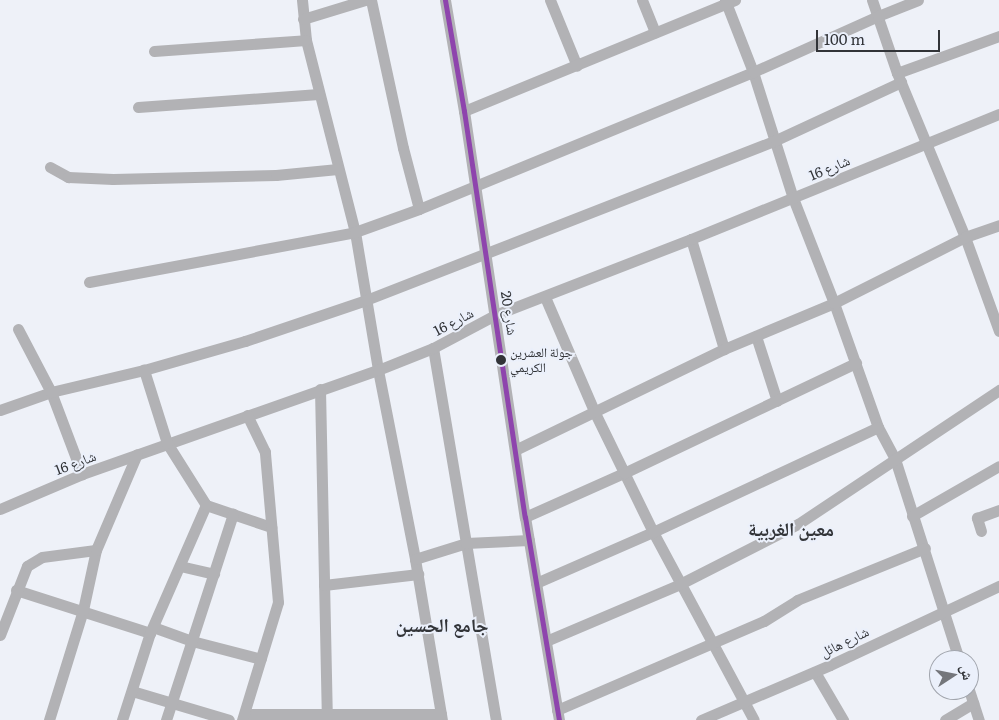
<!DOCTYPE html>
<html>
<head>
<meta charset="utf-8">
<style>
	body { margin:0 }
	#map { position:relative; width:999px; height:720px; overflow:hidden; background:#eef1f8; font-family:Literata,"Noto Naskh Arabic",serif }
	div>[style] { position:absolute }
	.minor>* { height:11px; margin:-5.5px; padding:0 5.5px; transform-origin:5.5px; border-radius:5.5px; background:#b2b2b5 }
	.bus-1>* { height:5px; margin:-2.5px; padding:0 2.5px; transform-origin:2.5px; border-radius:2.5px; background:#8e44ad }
	.dots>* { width:14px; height:14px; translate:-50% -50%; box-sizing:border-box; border:2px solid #ebf0fb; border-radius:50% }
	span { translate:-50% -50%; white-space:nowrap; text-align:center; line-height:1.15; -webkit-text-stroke:4px #ebf0fb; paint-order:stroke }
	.bus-label { font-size:13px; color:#323438 }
	.left { translate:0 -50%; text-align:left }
	.street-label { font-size:14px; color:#323438 }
	.district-label { font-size:19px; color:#323438; font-weight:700 }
	.north { position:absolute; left:929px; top:650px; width:50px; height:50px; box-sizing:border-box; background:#ebf0fb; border:1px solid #a1a5ad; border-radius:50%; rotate:79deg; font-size:14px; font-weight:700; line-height:20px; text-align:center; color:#323438 }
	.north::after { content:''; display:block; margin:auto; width:18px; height:22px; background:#74767b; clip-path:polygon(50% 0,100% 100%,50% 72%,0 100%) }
	.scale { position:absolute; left:816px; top:30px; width:124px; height:22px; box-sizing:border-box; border:2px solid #323438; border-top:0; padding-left:6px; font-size:15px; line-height:18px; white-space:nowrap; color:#323438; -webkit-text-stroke:4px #ebf0fb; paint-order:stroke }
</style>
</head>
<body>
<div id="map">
	<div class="minor">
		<div style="left:302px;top:0;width:40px;rotate:84.3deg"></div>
		<div style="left:306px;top:40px;width:198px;rotate:75.7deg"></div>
		<div style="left:355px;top:232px;width:140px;rotate:80.5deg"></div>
		<div style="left:378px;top:370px;width:193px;rotate:78.9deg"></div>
		<div style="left:415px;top:559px;width:163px;rotate:80.5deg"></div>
		<div style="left:371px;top:0;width:151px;rotate:77.8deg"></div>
		<div style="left:403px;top:148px;width:63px;rotate:75.3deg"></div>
		<div style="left:445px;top:0;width:113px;rotate:80.3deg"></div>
		<div style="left:464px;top:111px;width:411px;rotate:81.5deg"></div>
		<div style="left:525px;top:517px;width:206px;rotate:80.5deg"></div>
		<div style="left:550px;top:0;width:71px;rotate:67.8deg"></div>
		<div style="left:642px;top:0;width:35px;rotate:68deg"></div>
		<div style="left:725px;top:0;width:77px;rotate:68.7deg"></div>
		<div style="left:753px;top:72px;width:132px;rotate:72.4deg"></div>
		<div style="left:793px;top:198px;width:113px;rotate:68.7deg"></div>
		<div style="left:834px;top:303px;width:132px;rotate:70.5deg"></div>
		<div style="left:878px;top:427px;width:36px;rotate:62deg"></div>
		<div style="left:895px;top:459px;width:211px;rotate:72.3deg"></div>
		<div style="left:872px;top:0;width:77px;rotate:71.1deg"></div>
		<div style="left:897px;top:73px;width:178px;rotate:67.5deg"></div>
		<div style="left:965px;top:237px;width:100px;rotate:70.1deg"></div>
		<div style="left:303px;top:19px;width:65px;rotate:-17deg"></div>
		<div style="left:154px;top:51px;width:152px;rotate:-4.1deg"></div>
		<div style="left:897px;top:73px;width:109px;rotate:-19.9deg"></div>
		<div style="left:138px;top:107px;width:181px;rotate:-4.1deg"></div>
		<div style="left:464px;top:111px;width:293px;rotate:-22.3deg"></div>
		<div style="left:50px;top:167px;width:21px;rotate:29deg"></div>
		<div style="left:68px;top:177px;width:45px;rotate:2.5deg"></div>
		<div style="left:113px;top:179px;width:163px;rotate:-1.4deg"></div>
		<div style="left:276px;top:175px;width:62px;rotate:-5.5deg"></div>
		<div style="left:691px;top:239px;width:115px;rotate:73.3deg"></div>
		<div style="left:89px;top:282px;width:271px;rotate:-10.6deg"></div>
		<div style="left:355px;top:232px;width:68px;rotate:-19.8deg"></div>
		<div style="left:419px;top:209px;width:361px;rotate:-22.3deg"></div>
		<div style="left:753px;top:72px;width:137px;rotate:-24.1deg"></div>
		<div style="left:878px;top:16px;width:43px;rotate:-21.8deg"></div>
		<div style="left:545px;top:297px;width:126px;rotate:66.7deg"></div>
		<div style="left:595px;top:413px;width:132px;rotate:64deg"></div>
		<div style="left:653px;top:532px;width:213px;rotate:61.8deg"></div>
		<div style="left:18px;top:329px;width:71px;rotate:62.4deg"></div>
		<div style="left:51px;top:392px;width:88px;rotate:69.3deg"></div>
		<div style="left:756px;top:336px;width:68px;rotate:72.1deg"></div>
		<div style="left:433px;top:348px;width:377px;rotate:80.4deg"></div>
		<div style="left:320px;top:389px;width:331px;rotate:88.8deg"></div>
		<div style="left:0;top:410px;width:54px;rotate:-19.4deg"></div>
		<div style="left:51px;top:392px;width:96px;rotate:-13.3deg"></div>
		<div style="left:144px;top:370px;width:105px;rotate:-16deg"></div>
		<div style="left:245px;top:341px;width:128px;rotate:-18.7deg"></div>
		<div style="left:366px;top:300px;width:440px;rotate:-21.3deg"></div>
		<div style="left:776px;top:140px;width:138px;rotate:-24.9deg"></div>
		<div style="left:515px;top:450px;width:232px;rotate:-25.8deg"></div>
		<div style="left:724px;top:349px;width:119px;rotate:-22.7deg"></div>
		<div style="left:834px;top:303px;width:147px;rotate:-26.7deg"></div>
		<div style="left:965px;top:237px;width:36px;rotate:-19deg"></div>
		<div style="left:206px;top:505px;width:69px;rotate:18.7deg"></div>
		<div style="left:0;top:509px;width:89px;rotate:-23.1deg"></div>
		<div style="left:82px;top:474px;width:314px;rotate:-19.4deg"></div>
		<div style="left:378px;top:370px;width:59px;rotate:-21.8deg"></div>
		<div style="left:433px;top:348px;width:70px;rotate:-28deg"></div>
		<div style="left:495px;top:315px;width:210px;rotate:-21.2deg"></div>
		<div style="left:691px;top:239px;width:332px;rotate:-22.1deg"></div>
		<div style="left:912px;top:516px;width:100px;rotate:-29.9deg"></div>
		<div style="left:525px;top:517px;width:108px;rotate:-24deg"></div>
		<div style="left:624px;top:473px;width:257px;rotate:-25.4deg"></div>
		<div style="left:981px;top:531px;width:14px;rotate:-107deg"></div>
		<div style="left:977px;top:518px;width:23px;rotate:-20deg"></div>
		<div style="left:415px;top:559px;width:53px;rotate:-17.4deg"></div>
		<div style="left:466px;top:543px;width:63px;rotate:-2.7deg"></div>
		<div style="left:180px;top:566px;width:35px;rotate:13deg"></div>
		<div style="left:536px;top:583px;width:128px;rotate:-23.6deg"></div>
		<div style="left:653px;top:532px;width:248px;rotate:-25deg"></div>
		<div style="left:324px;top:585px;width:95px;rotate:-6.7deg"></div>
		<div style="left:16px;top:590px;width:141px;rotate:17.8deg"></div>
		<div style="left:153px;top:627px;width:41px;rotate:19.7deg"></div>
		<div style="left:192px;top:641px;width:71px;rotate:14.6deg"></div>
		<div style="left:0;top:635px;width:74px;rotate:-68.6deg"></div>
		<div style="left:27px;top:566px;width:17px;rotate:-31deg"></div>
		<div style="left:42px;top:557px;width:54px;rotate:-7.4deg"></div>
		<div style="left:546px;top:641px;width:146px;rotate:-23deg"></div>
		<div style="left:680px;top:584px;width:132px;rotate:-27deg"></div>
		<div style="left:798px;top:524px;width:242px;rotate:-33.7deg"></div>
		<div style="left:815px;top:672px;width:56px;rotate:59.7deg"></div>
		<div style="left:969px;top:690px;width:32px;rotate:72deg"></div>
		<div style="left:132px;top:691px;width:101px;rotate:16.6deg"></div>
		<div style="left:557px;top:710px;width:225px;rotate:-23.3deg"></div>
		<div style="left:764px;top:621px;width:39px;rotate:-32deg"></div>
		<div style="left:797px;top:600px;width:138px;rotate:-22.1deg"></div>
		<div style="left:245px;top:714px;width:196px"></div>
		<div style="left:49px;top:720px;width:115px;rotate:-72.8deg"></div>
		<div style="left:83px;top:610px;width:61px;rotate:-77.8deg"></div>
		<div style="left:96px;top:550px;width:104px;rotate:-66.9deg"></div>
		<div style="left:122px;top:720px;width:91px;rotate:-72.2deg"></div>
		<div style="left:150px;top:633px;width:140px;rotate:-66.4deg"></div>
		<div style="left:206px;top:505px;width:73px;rotate:-122.2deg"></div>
		<div style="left:167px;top:443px;width:77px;rotate:-107.5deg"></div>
		<div style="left:166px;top:720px;width:217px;rotate:-72deg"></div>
		<div style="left:242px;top:720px;width:123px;rotate:-73deg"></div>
		<div style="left:278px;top:602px;width:151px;rotate:-95deg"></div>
		<div style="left:265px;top:452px;width:41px;rotate:-115.9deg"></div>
		<div style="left:701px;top:720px;width:140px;rotate:-23.1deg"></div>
		<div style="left:830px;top:665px;width:187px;rotate:-25.1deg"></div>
		<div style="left:945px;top:720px;width:33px;rotate:-31deg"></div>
	</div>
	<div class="bus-1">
		<div style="left:445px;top:0;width:113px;rotate:80.3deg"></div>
		<div style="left:464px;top:111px;width:411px;rotate:81.5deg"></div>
		<div style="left:525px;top:517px;width:206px;rotate:80.5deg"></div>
	</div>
	<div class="dots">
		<div style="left:501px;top:360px;background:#323438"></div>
	</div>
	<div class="bus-label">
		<span class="left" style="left:510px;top:360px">جولة العشرين<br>الكريمي</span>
	</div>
	<div class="street-label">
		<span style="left:829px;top:167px;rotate:-23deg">شارع 16</span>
		<span style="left:510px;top:313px;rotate:81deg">شارع 20</span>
		<span style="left:453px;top:321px;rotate:-28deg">شارع 16</span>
		<span style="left:75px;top:462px;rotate:-21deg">شارع 16</span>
		<span style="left:844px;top:641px;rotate:-26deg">شارع هائل</span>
	</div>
	<div class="district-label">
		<span style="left:791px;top:529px">معين الغربية</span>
		<span style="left:442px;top:625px">جامع الحسين</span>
	</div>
	<div class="north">ش</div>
	<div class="scale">100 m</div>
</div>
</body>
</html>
